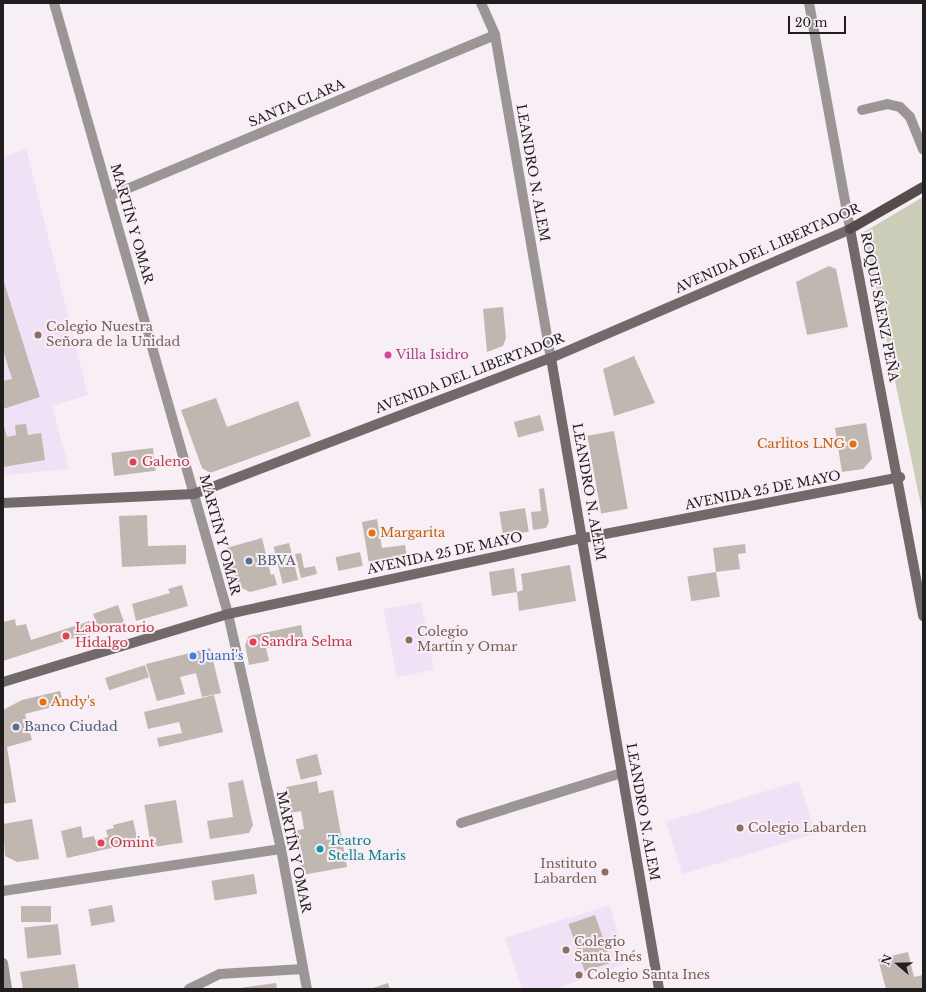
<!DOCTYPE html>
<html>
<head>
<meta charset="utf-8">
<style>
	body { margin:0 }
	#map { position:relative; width:926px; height:992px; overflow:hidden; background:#f7eef6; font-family:"Libre Baskerville",serif }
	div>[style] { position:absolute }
	.education>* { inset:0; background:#efe2f6; transform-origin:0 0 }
	.green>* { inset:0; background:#cbcdb9 }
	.building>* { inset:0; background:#c1b7b1; transform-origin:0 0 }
	.service>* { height:10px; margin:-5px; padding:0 5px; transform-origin:5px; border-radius:5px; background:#9b9695 }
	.minor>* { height:10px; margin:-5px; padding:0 5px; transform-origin:5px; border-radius:5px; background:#9b9695 }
	.tertiary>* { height:10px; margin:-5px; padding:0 5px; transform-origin:5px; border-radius:5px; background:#9b9695 }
	.secondary>* { height:10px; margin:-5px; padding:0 5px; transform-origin:5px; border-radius:5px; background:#726a6a }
	.primary>* { height:10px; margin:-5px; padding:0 5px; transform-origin:5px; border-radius:5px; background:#554c4b }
	.dots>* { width:11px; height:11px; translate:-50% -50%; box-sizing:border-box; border:2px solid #f7eef6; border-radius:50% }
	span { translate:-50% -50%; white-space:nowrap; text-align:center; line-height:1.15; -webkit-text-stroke:4px #f7eef6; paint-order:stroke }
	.street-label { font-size:13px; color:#201d1f }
	.education-label { font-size:13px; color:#785e54 }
	.left { translate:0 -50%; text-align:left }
	.right { translate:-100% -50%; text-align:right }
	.hotel-label { font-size:13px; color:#b23c85 }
	.food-label { font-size:13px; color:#c56008 }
	.health-label { font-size:13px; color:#be3a42 }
	.service-label { font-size:13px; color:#4e5e75 }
	.shop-label { font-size:13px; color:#366cbe }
	.culture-label { font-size:13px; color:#0d838f }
	.frame { position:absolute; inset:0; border:4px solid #201d1f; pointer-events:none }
	.north { position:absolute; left:878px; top:944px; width:40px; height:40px; -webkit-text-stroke:3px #f7eef6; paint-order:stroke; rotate:290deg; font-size:11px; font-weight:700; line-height:16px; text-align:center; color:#201d1f }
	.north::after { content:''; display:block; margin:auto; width:14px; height:18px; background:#201d1f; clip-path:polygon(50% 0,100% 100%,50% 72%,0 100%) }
	.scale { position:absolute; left:788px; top:16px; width:58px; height:18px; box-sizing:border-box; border:2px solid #201d1f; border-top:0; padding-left:5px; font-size:12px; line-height:14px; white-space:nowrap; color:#201d1f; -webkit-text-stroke:3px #f7eef6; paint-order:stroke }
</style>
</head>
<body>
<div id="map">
	<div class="education">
		<div style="clip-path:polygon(26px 149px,88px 395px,52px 406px,69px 469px,3px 475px,3px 157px)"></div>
		<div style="left:421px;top:602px;width:69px;height:38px;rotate:79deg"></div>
		<div style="left:799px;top:781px;width:55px;height:139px;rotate:73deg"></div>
		<div style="clip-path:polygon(610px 905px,626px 963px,556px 989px,522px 989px,505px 938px)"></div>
	</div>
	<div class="green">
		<div style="clip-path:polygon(923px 197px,923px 515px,864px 232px)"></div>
	</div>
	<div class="building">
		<div style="clip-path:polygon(829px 266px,836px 269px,848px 327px,807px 335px,796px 282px)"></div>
		<div style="clip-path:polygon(3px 279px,40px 397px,3px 409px,3px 381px,12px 379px,3px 350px)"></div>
		<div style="clip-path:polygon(503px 307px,506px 338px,503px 346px,487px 352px,483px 309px)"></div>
		<div style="clip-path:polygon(634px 356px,655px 403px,614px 416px,603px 369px)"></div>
		<div style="clip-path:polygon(216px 398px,227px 427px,298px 401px,311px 436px,210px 473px,202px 468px,181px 410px)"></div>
		<div style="left:540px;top:415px;width:16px;height:27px;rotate:75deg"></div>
		<div style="clip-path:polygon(3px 423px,7px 437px,16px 435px,15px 425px,26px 424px,28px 435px,41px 433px,45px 460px,3px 467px)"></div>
		<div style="clip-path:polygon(866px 423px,872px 459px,863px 469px,842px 472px,835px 428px)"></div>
		<div style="left:614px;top:431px;width:79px;height:27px;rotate:80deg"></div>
		<div style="left:153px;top:448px;width:23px;height:42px;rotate:83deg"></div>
		<div style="clip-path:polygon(544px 488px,549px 522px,546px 528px,533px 530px,531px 512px,541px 511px,539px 489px)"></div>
		<div style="left:525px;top:508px;width:24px;height:26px;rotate:81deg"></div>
		<div style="clip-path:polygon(147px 515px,148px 546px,186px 545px,186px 564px,122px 567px,119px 516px)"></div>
		<div style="clip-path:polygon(377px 519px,382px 548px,405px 545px,407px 558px,369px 564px,362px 522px)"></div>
		<div style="clip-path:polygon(262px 538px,271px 575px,274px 574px,277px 585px,250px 592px,238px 586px,226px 548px)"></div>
		<div style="left:289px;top:543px;width:38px;height:16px;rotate:76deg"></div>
		<div style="clip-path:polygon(745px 544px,746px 553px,738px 554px,740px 569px,716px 572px,713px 548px)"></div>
		<div style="left:360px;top:552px;width:14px;height:25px;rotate:78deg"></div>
		<div style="clip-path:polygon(301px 553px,304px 568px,315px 566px,317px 574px,301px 578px,295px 554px)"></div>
		<div style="clip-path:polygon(570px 565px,576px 601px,519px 611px,517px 592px,492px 596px,489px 572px,514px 568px,517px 592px,523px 590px,521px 574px)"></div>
		<div style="left:716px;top:572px;width:25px;height:29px;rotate:81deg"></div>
		<div style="clip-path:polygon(182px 585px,188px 606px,136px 621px,132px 604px,170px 593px,168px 589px)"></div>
		<div style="clip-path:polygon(118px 605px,124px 622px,3px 661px,3px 622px,15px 619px,16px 626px,26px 624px,31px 640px,78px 625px,95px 619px,93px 614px)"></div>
		<div style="clip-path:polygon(301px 625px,304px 641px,266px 648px,269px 661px,249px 665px,245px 645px,249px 636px)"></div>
		<div style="clip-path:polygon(210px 648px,221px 693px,202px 697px,196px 673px,180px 677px,185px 694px,157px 701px,146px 664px)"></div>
		<div style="left:145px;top:665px;width:13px;height:42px;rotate:72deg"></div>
		<div style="clip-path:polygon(60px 691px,64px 704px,25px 714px,32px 740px,7px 747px,16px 802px,3px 804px,3px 710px,22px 700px)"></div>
		<div style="clip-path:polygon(214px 695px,223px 732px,159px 747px,157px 738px,182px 733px,179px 722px,148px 729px,144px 712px)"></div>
		<div style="left:317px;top:754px;width:21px;height:22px;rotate:76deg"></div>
		<div style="clip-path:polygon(243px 780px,253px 825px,249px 833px,210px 839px,207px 821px,233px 817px,228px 783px)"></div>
		<div style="clip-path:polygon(317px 781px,319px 793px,333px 790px,347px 867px,302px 875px,294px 831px,304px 829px,301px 811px,291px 813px,286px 787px)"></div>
		<div style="left:176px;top:800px;width:43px;height:32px;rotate:81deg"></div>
		<div style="clip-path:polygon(32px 819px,39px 859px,17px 862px,5px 856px,3px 824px)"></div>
		<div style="clip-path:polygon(133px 820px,138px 842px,67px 858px,61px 831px,81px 826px,83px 838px,94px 836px,95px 840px,108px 837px,106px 830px,114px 828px,113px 825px)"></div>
		<div style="left:254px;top:874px;width:20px;height:43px;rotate:81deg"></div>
		<div style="left:112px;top:905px;width:17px;height:24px;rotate:80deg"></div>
		<div style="left:51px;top:906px;width:16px;height:30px;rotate:90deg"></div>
		<div style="left:595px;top:915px;width:50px;height:28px;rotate:71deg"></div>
		<div style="left:58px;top:924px;width:31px;height:34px;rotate:84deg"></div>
		<div style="clip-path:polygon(908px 952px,914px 977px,923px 975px,923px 989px,886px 989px,878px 959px)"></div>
		<div style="clip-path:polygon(75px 964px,79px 989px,23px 989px,20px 972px)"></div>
		<div style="clip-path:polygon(276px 983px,277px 989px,240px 989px,240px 988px)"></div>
		<div style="clip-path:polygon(388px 983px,390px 989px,370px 989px)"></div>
	</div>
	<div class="service">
		<div style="left:862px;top:110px;width:26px;rotate:-13deg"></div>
		<div style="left:887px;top:104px;width:13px;rotate:13deg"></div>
		<div style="left:900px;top:107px;width:14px;rotate:45deg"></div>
		<div style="left:910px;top:117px;width:35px;rotate:68deg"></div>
		<div style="left:461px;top:823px;width:169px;rotate:-17.3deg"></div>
		<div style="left:189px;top:989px;width:34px;rotate:-26deg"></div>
		<div style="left:220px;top:974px;width:83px;rotate:-3.4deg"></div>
	</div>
	<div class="minor">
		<div style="left:54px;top:3px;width:635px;rotate:74.1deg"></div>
		<div style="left:228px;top:614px;width:241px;rotate:77.3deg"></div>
		<div style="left:281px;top:849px;width:142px;rotate:79.5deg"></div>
		<div style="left:481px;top:3px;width:35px;rotate:66deg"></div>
		<div style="left:495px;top:35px;width:328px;rotate:80.2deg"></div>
		<div style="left:110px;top:196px;width:417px;rotate:-22.7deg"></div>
		<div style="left:3px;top:891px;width:281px;rotate:-8.6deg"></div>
		<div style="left:3px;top:963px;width:26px;rotate:81deg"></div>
	</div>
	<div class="tertiary">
		<div style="left:809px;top:3px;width:230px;rotate:79.7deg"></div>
	</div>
	<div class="secondary">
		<div style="left:551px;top:358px;width:640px;rotate:80.29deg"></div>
		<div style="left:3px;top:503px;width:191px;rotate:-2.7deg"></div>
		<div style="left:194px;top:494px;width:382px;rotate:-20.9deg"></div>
		<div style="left:551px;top:358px;width:326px;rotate:-23.3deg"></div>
		<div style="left:850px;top:229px;width:394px;rotate:79.3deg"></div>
		<div style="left:3px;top:682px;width:235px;rotate:-16.8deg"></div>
		<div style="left:228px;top:614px;width:364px;rotate:-12.1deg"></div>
		<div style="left:584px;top:538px;width:322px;rotate:-10.9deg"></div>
	</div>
	<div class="primary">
		<div style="left:850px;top:229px;width:84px;rotate:-29.9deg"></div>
	</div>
	<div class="dots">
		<div style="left:38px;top:335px;background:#8d6e63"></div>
		<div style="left:388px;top:355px;background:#d1479c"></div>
		<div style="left:853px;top:444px;background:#e8710a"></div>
		<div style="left:133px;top:462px;background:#e0444e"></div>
		<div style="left:372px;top:533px;background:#e8710a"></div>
		<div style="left:249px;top:561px;background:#5c6f8a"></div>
		<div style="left:66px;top:636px;background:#e0444e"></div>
		<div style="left:409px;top:640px;background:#8d6e63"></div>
		<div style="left:253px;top:642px;background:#e0444e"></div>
		<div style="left:193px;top:656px;background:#3f7fe0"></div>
		<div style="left:43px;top:702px;background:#e8710a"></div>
		<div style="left:16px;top:727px;background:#5c6f8a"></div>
		<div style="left:740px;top:828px;background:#8d6e63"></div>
		<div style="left:101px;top:843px;background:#e0444e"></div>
		<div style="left:320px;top:849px;background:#0f9aa8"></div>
		<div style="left:605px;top:872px;background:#8d6e63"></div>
		<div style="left:566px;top:950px;background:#8d6e63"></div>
		<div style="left:579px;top:975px;background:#8d6e63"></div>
	</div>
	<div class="street-label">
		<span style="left:297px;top:104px;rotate:-23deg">SANTA CLARA</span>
		<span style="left:532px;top:173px;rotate:80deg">LEANDRO N. ALEM</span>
		<span style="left:131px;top:224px;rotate:74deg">MARTÍN Y OMAR</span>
		<span style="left:768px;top:249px;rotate:-24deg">AVENIDA DEL LIBERTADOR</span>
		<span style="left:879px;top:307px;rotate:79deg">ROQUE SÁENZ PEÑA</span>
		<span style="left:470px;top:374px;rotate:-21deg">AVENIDA DEL LIBERTADOR</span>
		<span style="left:763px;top:491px;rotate:-11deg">AVENIDA 25 DE MAYO</span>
		<span style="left:588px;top:492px;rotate:80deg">LEANDRO N. ALEM</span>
		<span style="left:219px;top:535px;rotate:75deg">MARTÍN Y OMAR</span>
		<span style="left:445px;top:554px;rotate:-12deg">AVENIDA 25 DE MAYO</span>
		<span style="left:642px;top:812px;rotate:80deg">LEANDRO N. ALEM</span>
		<span style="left:293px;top:852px;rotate:78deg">MARTÍN Y OMAR</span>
	</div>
	<div class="education-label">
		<span class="left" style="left:46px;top:335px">Colegio Nuestra<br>Señora de la Unidad</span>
		<span class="left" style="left:417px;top:640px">Colegio<br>Martín y Omar</span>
		<span class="left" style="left:748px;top:828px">Colegio Labarden</span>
		<span class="right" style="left:597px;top:872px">Instituto<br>Labarden</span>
		<span class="left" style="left:574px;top:950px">Colegio<br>Santa Inés</span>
		<span class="left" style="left:587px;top:975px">Colegio Santa Ines</span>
	</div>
	<div class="hotel-label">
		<span class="left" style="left:396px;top:355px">Villa Isidro</span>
	</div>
	<div class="food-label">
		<span class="right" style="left:845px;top:444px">Carlitos LNG</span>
		<span class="left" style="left:380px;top:533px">Margarita</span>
		<span class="left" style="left:51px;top:702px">Andy's</span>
	</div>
	<div class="health-label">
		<span class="left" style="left:142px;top:462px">Galeno</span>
		<span class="left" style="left:75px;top:636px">Laboratorio<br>Hidalgo</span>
		<span class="left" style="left:261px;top:642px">Sandra Selma</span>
		<span class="left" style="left:110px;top:843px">Omint</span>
	</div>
	<div class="service-label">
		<span class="left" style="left:257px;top:561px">BBVA</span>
		<span class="left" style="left:24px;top:727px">Banco Ciudad</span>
	</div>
	<div class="shop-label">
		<span class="left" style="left:201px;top:656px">Juani's</span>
	</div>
	<div class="culture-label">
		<span class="left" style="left:328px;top:849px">Teatro<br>Stella Maris</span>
	</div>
	<div class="frame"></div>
	<div class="north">N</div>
	<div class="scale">20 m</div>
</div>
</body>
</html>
